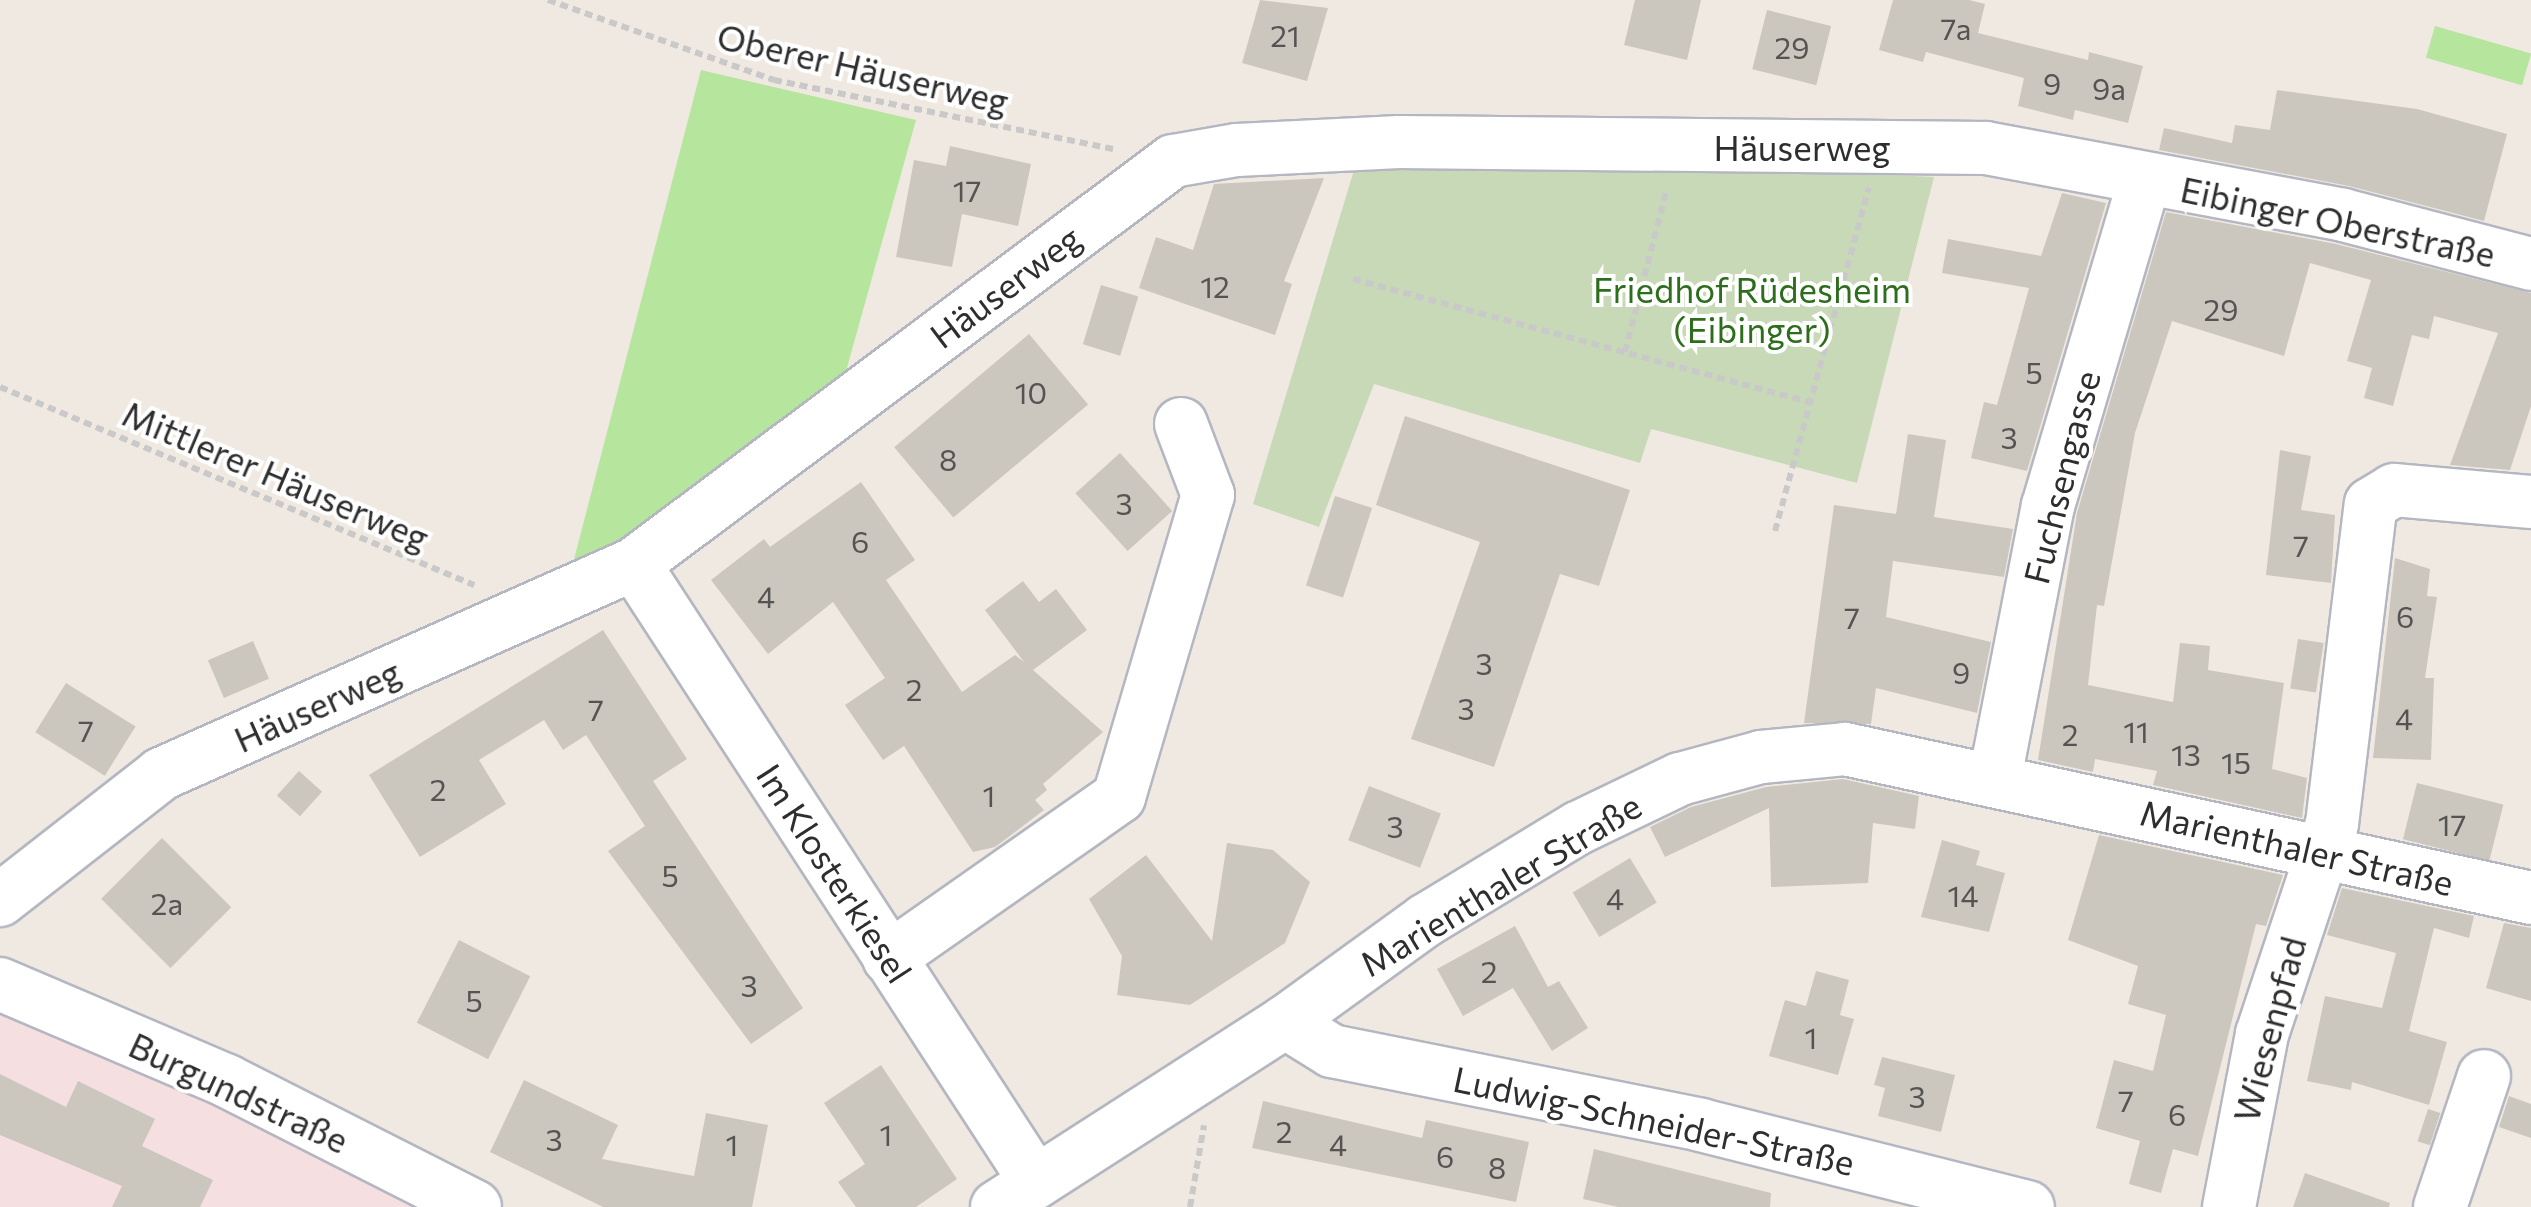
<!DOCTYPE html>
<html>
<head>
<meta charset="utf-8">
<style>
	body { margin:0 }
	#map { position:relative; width:2531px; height:1207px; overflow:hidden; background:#efe9e1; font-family:Commissioner,sans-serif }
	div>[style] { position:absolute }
	.medical>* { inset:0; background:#f5dfe0 }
	.green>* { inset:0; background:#b6e59e; transform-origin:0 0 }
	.cemetery>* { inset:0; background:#c8d9b8 }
	.building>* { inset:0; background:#cbc7bf; transform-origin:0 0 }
	.path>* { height:6px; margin-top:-3px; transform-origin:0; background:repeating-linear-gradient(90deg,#c9c9c9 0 8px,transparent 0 13px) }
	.roads { filter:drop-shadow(2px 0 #b4b7c1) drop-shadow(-2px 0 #b4b7c1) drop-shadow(0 2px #b4b7c1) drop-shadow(0 -2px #b4b7c1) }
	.minor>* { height:52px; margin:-26px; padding:0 26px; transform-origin:26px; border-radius:26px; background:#fff }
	span { translate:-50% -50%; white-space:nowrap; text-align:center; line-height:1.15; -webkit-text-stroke:8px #fff; paint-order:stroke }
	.number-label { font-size:30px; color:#555452 }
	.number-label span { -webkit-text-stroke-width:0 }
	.street-label { font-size:35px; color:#2e2e2e }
	.park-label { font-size:35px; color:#2c6e1b }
</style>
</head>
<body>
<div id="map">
	<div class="medical">
		<div style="clip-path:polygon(0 1002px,431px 1207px,0 1207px)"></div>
	</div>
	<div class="green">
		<div style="left:2435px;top:26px;width:100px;height:33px;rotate:16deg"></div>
		<div style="clip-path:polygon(701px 70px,916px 120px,843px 382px,681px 513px,571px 571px)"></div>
	</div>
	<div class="cemetery">
		<div style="clip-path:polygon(1652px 163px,1934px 177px,1857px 483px,1651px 429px,1640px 463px,1374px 384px,1319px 527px,1253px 504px,1354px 170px)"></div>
	</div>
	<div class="building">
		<div style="clip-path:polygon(1260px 0,1328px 8px,1307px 81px,1242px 63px)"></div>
		<div style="clip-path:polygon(1635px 0,1701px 0,1687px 60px,1624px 45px)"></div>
		<div style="clip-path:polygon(1893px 0,1969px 0,1985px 4px,1978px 33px,2088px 60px,2089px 52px,2143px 66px,2128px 123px,2075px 110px,2073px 120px,2018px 106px,2024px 78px,1926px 52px,1923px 62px,1879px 50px)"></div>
		<div style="left:1767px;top:10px;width:66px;height:61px;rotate:14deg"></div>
		<div style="clip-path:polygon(2277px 90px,2417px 109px,2507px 134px,2484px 221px,2349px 186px,2159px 150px,2164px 128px,2232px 143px,2235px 125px,2270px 130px)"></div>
		<div style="clip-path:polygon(950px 146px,1031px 164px,1018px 226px,962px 214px,952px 267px,896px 257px,914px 160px,946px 166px)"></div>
		<div style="clip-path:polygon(1324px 178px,1284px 281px,1292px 284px,1275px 335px,1139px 288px,1156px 237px,1193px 250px,1214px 184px)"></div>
		<div style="clip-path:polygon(2062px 193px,2106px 203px,2027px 471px,1971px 458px,1984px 402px,1997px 405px,2029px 288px,1942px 273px,1948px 239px,2041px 256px)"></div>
		<div style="clip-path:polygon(2166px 212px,2336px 244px,2531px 293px,2531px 406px,2510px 470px,2450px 465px,2498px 333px,2434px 316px,2429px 339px,2412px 335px,2393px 406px,2364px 398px,2372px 368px,2347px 361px,2371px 280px,2310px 263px,2284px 356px,2172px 321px,2135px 433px,2104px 606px,2097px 605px,2088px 685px,2173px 702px,2180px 643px,2210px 646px,2208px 670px,2284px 683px,2272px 769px,2307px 778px,2302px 818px,2153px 785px,2157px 771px,2095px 759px,2093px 772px,2038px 760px,2077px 513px)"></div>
		<div style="left:1101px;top:285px;width:39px;height:62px;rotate:17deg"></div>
		<div style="left:1029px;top:334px;width:92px;height:176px;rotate:50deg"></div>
		<div style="clip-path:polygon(1405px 416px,1630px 490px,1599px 586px,1560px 574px,1494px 767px,1411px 739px,1480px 542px,1376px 505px)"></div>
		<div style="clip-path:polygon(1908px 434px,1946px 440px,1934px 517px,2013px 529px,2004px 577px,1893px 561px,1886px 617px,1991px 642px,1977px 713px,1876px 688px,1871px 724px,1804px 723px,1834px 505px,1896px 514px)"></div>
		<div style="clip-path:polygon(2280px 450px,2311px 456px,2301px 510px,2335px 515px,2331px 583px,2266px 575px)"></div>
		<div style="left:1120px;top:453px;width:78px;height:60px;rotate:48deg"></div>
		<div style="clip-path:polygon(861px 482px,915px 560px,886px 580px,962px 692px,1015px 655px,1024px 662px,985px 610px,1023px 581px,1039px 602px,1056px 589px,1087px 630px,1033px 670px,1103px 732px,1043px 784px,1047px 790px,1035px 800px,1044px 810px,995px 847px,973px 852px,904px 746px,883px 760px,845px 705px,885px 678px,833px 602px,768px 654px,711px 580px,764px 539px,770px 547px)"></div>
		<div style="left:1335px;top:496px;width:39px;height:94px;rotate:18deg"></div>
		<div style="clip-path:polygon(2395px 558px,2430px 569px,2427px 596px,2437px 597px,2425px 678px,2434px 678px,2431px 760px,2373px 758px)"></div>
		<div style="clip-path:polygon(603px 630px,687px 759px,653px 781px,803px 1008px,751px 1044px,608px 851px,645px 826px,586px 735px,563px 750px,544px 720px,479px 760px,506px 804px,420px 857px,369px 775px)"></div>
		<div style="left:2298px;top:639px;width:26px;height:50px;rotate:9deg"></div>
		<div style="left:253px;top:641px;width:41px;height:49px;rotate:67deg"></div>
		<div style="left:66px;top:683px;width:82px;height:58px;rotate:32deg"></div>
		<div style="left:299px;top:771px;width:31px;height:33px;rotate:42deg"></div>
		<div style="clip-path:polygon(1843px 779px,1919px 796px,1915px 829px,1873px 823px,1868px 883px,1771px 887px,1769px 808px,1665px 857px,1650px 827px,1691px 807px,1766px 787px)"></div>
		<div style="left:2417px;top:783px;width:89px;height:58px;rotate:14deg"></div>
		<div style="left:1369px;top:786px;width:77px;height:58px;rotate:21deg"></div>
		<div style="clip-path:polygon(2099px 835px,2283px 875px,2266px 926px,2256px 924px,2198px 1156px,2173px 1149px,2161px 1193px,2129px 1184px,2140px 1141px,2096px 1128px,2114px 1060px,2153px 1071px,2166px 1015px,2128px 1004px,2138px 966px,2068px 940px)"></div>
		<div style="left:162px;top:838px;width:98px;height:86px;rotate:45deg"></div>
		<div style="clip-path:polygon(1942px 840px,1980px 851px,1976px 865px,2005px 873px,1989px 932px,1921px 917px)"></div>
		<div style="clip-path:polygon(1227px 843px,1273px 850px,1310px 882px,1285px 943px,1190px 1005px,1117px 995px,1122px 956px,1089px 899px,1146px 855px,1212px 941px)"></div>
		<div style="left:1630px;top:858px;width:52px;height:67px;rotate:59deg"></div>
		<div style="clip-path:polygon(2342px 888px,2474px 916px,2469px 938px,2434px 928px,2409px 1031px,2447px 1042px,2429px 1105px,2352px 1082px,2351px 1090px,2307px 1081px,2325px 996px,2382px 1008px,2396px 953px,2327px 935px)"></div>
		<div style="clip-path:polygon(2504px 923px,2531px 928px,2531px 1001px,2486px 988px)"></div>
		<div style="clip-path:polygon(1515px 926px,1548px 987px,1559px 981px,1588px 1028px,1552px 1051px,1513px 988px,1463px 1016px,1437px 969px)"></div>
		<div style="left:459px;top:940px;width:80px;height:93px;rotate:27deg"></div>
		<div style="clip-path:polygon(1816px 971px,1849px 980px,1840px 1015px,1854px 1019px,1838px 1075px,1769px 1056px,1785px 1000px,1806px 1006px)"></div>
		<div style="clip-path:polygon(1882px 1057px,1955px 1075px,1941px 1132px,1878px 1116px,1885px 1088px,1874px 1085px)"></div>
		<div style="clip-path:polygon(881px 1065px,957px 1179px,916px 1207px,856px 1207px,838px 1182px,865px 1164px,824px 1103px)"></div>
		<div style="clip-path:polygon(0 1074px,66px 1107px,78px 1081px,155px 1119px,142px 1146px,213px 1180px,200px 1207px,112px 1207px,122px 1186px,0 1135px)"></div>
		<div style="clip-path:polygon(524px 1080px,618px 1125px,602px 1159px,694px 1176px,706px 1113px,768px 1125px,752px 1207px,603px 1207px,490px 1152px)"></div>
		<div style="clip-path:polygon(2509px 1096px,2531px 1104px,2531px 1138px,2499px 1127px)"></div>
		<div style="clip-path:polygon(1263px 1101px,1422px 1138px,1426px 1120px,1529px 1142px,1516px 1202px,1252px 1148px)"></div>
		<div style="left:2428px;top:1109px;width:13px;height:34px;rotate:18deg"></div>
		<div style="clip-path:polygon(1594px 1149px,1771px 1193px,1770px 1207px,1618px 1207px,1583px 1199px)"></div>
		<div style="clip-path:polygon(2305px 1173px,2390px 1203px,2389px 1207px,2293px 1207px)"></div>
	</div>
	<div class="path">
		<div style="left:548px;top:0;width:240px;rotate:19.5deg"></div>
		<div style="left:774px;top:80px;width:346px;rotate:11.5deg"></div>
		<div style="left:1353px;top:279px;width:473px;rotate:15.1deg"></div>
		<div style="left:1625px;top:352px;width:168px;rotate:-75.6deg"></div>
		<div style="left:0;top:387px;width:514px;rotate:22.67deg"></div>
		<div style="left:1775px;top:531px;width:356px;rotate:-74.7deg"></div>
		<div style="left:1190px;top:1207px;width:83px;rotate:-80.3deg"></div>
	</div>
	<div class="roads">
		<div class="minor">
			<div style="left:634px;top:564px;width:737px;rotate:56.96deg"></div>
			<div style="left:1995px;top:778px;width:277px;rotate:-79deg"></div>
			<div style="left:2048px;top:506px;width:339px;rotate:-73.5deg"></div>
			<div style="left:0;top:900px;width:204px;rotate:-38deg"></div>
			<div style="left:161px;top:774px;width:518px;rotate:-23.94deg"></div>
			<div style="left:634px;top:564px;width:673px;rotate:-36.78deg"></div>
			<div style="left:1173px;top:161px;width:65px;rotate:-9.8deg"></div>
			<div style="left:1237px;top:150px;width:162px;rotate:-2.8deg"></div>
			<div style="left:1399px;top:142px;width:587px;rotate:0.59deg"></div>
			<div style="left:1986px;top:148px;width:363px;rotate:10.6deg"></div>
			<div style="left:2343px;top:215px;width:194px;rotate:14.6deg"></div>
			<div style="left:889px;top:958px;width:281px;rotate:-35deg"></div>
			<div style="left:1119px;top:797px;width:315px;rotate:-73.6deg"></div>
			<div style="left:1208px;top:495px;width:76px;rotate:-110.8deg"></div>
			<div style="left:0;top:984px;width:247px;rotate:23.1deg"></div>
			<div style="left:227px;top:1081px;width:278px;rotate:26.9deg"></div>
			<div style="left:1285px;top:1022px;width:55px;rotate:31.7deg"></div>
			<div style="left:1332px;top:1051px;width:376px;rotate:11.3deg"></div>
			<div style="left:1701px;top:1125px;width:337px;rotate:14.1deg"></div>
			<div style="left:997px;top:1207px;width:342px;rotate:-32.7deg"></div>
			<div style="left:1285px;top:1022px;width:174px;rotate:-35.9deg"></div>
			<div style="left:1426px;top:920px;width:178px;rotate:-31.2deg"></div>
			<div style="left:1578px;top:828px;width:113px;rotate:-25.7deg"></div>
			<div style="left:1680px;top:779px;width:84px;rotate:-15.2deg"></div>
			<div style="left:1761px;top:757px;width:84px;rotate:-5.4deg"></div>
			<div style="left:1845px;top:749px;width:702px;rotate:12.25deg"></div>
			<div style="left:2229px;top:1207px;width:176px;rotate:-79.2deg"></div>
			<div style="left:2262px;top:1034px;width:221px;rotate:-71.6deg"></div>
			<div style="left:2332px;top:824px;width:322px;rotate:-83.1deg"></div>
			<div style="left:2371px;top:504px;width:27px;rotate:-31deg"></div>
			<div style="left:2394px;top:490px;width:138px;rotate:5deg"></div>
			<div style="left:2440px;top:1207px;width:138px;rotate:-71.4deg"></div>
		</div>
	</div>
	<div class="number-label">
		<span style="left:1956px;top:28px">7a</span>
		<span style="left:1285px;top:35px">21</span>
		<span style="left:1792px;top:47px">29</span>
		<span style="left:2052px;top:83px">9</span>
		<span style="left:2109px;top:88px">9a</span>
		<span style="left:967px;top:190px">17</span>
		<span style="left:1215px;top:286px">12</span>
		<span style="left:2221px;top:309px">29</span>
		<span style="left:2034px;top:372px">5</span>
		<span style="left:1031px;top:392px">10</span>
		<span style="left:2009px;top:437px">3</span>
		<span style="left:948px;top:459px">8</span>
		<span style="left:1124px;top:503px">3</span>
		<span style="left:860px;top:541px">6</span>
		<span style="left:2301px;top:545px">7</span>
		<span style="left:766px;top:596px">4</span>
		<span style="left:2405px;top:616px">6</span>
		<span style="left:1852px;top:617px">7</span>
		<span style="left:1484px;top:663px">3</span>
		<span style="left:1961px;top:672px">9</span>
		<span style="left:914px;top:689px">2</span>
		<span style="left:1466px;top:708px">3</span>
		<span style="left:596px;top:709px">7</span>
		<span style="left:2404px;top:718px">4</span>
		<span style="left:86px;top:730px">7</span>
		<span style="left:2136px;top:731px">11</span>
		<span style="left:2070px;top:734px">2</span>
		<span style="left:2186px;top:754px">13</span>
		<span style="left:2236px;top:762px">15</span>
		<span style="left:438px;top:789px">2</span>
		<span style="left:989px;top:795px">1</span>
		<span style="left:2452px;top:824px">17</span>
		<span style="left:1395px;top:826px">3</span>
		<span style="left:670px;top:875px">5</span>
		<span style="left:1963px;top:895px">14</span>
		<span style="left:1615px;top:898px">4</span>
		<span style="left:167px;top:903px">2a</span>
		<span style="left:1489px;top:971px">2</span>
		<span style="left:749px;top:985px">3</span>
		<span style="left:474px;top:1000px">5</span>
		<span style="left:1811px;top:1037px">1</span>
		<span style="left:1917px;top:1096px">3</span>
		<span style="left:2126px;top:1100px">7</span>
		<span style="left:2177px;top:1114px">6</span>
		<span style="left:1284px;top:1131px">2</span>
		<span style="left:886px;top:1134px">1</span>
		<span style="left:554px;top:1139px">3</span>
		<span style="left:732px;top:1144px">1</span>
		<span style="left:1338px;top:1144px">4</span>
		<span style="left:1445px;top:1156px">6</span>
		<span style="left:1497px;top:1167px">8</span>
	</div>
	<div class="street-label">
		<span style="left:863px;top:68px;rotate:13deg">Oberer Häuserweg</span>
		<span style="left:1802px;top:147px">Häuserweg</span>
		<span style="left:2338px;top:221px;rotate:12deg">Eibinger Oberstraße</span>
		<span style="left:1005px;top:286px;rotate:-37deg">Häuserweg</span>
		<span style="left:276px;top:475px;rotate:23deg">Mittlerer Häuserweg</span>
		<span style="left:2061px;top:477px;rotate:-76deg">Fuchsengasse</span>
		<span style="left:317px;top:705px;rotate:-24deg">Häuserweg</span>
		<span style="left:2297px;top:847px;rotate:13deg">Marienthaler Straße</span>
		<span style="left:835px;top:873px;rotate:57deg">Im Klosterkiesel</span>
		<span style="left:1500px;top:884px;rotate:-31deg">Marienthaler Straße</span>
		<span style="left:2269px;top:1029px;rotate:-75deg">Wiesenpfad</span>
		<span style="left:239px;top:1092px;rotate:25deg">Burgundstraße</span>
		<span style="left:1654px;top:1120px;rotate:12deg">Ludwig-Schneider-Straße</span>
	</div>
	<div class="park-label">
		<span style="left:1752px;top:309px">Friedhof Rüdesheim<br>(Eibinger)</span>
	</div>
</div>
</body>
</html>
